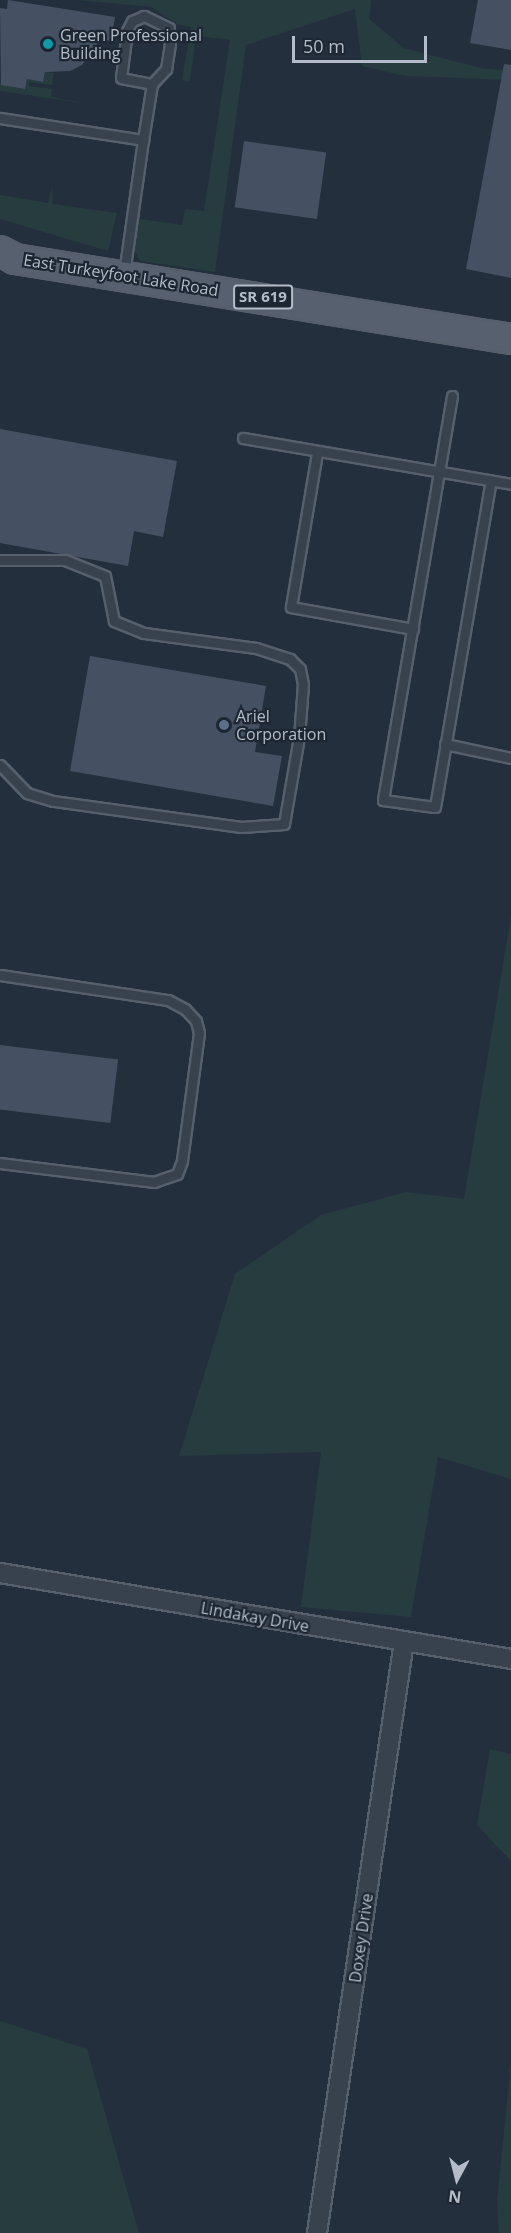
<!DOCTYPE html>
<html>
<head>
<meta charset="utf-8">
<style>
	body { margin:0 }
	#map { position:relative; width:511px; height:2233px; overflow:hidden; background:#242f3e; font-family:"Open Sans",sans-serif }
	div>[style] { position:absolute }
	.green>* { inset:0; background:#263c3f }
	.building>* { inset:0; background:#455162; transform-origin:0 0 }
	.roads { filter:drop-shadow(2px 0 #565f6c) drop-shadow(-2px 0 #565f6c) drop-shadow(0 2px #565f6c) drop-shadow(0 -2px #565f6c) }
	.service>* { height:9px; margin:-4.5px; padding:0 4.5px; transform-origin:4.5px; border-radius:4.5px; background:#38414e }
	.minor>* { height:18px; margin:-9px; padding:0 9px; transform-origin:9px; border-radius:9px; background:#38414e }
	.primary>* { height:28px; margin:-14px; padding:0 14px; transform-origin:14px; border-radius:14px; background:#56606e }
	.dots>* { width:16px; height:16px; translate:-50% -50%; box-sizing:border-box; border:3px solid #1d2633; border-radius:50% }
	span { translate:-50% -50%; white-space:nowrap; text-align:center; line-height:1.15; -webkit-text-stroke:4.5px #1d2633; paint-order:stroke }
	.shield-label span { padding:2px 4px; background:#1d2633; border:2px solid; border-radius:4px; -webkit-text-stroke-width:0 }
	.shield-label { font-size:15px; color:#b4bcc9; font-weight:700 }
	.poi-label { font-size:16px; color:#b4bcc9 }
	.left { translate:0 -50%; text-align:left }
	.street-label { font-size:16px; color:#b4bcc9 }
	.north { position:absolute; left:427px; top:2149px; width:60px; height:60px; -webkit-text-stroke:4px #1d2633; paint-order:stroke; rotate:187deg; font-size:16px; font-weight:700; line-height:24px; text-align:center; color:#b4bcc9 }
	.north::after { content:''; display:block; margin:auto; width:21px; height:27px; background:#b4bcc9; clip-path:polygon(50% 0,100% 100%,50% 72%,0 100%) }
	.scale { position:absolute; left:292px; top:36px; width:135px; height:27px; box-sizing:border-box; border:3px solid #b4bcc9; border-top:0; padding-left:8px; font-size:18px; line-height:21px; white-space:nowrap; color:#b4bcc9; -webkit-text-stroke:4px #1d2633; paint-order:stroke }
</style>
</head>
<body>
<div id="map">
	<div class="green">
		<div style="clip-path:polygon(78px 0,371px 0,369px 19px,404px 48px,481px 68px,511px 71px,511px 80px,405px 76px,362px 66px,355px 9px,246px 45px,215px 272px,140px 261px,133px 246px,139px 203px,140px 219px,182px 225px,185px 209px,204px 211px,230px 40px,196px 36px,190px 81px,186px 82px,182px 79px,191px 27px,177px 24px,151px 7px)"></div>
		<div style="clip-path:polygon(45px 72px,54px 73px,52px 85px,29px 82px,29px 86px,52px 89px,51px 97px,89px 104px,0 91px,0 82px,25px 89px,27px 79px,43px 82px)"></div>
		<div style="clip-path:polygon(52px 187px,53px 204px,117px 213px,108px 251px,0 219px,0 195px,48px 203px)"></div>
		<div style="clip-path:polygon(511px 916px,511px 1479px,438px 1457px,411px 1617px,301px 1607px,321px 1452px,179px 1456px,235px 1274px,321px 1215px,406px 1192px,464px 1199px)"></div>
		<div style="clip-path:polygon(490px 1749px,511px 1754px,511px 1861px,477px 1825px)"></div>
		<div style="clip-path:polygon(0 2021px,87px 2049px,139px 2233px,0 2233px)"></div>
		<div style="clip-path:polygon(511px 2062px,511px 2233px,499px 2233px,497px 2201px)"></div>
	</div>
	<div class="building">
		<div style="clip-path:polygon(8px 0,115px 17px,111px 41px,98px 39px,96px 48px,82px 65px,70px 71px,45px 72px,43px 82px,27px 79px,25px 89px,1px 85px,0 8px,7px 9px)"></div>
		<div style="clip-path:polygon(478px 0,511px 0,511px 50px,470px 43px)"></div>
		<div style="clip-path:polygon(504px 64px,511px 65px,511px 278px,466px 269px)"></div>
		<div style="left:244px;top:141px;width:83px;height:67px;rotate:8deg"></div>
		<div style="clip-path:polygon(0 429px,177px 461px,163px 537px,134px 531px,128px 566px,0 543px)"></div>
		<div style="clip-path:polygon(90px 656px,266px 686px,255px 752px,282px 756px,273px 806px,70px 771px)"></div>
		<div style="left:0;top:1045px;width:119px;height:64px;rotate:7deg"></div>
	</div>
	<div class="roads">
		<div class="service">
			<div style="left:0;top:118px;width:145px;rotate:8.7deg"></div>
			<div style="left:143px;top:140px;width:135px;rotate:98.1deg"></div>
			<div style="left:143px;top:140px;width:57px;rotate:-80.9deg"></div>
			<div style="left:152px;top:84px;width:21px;rotate:-47deg"></div>
			<div style="left:166px;top:69px;width:25px;rotate:-81deg"></div>
			<div style="left:170px;top:44px;width:16px;rotate:-94deg"></div>
			<div style="left:169px;top:28px;width:28px;rotate:-154deg"></div>
			<div style="left:144px;top:16px;width:13px;rotate:157deg"></div>
			<div style="left:132px;top:21px;width:11px;rotate:117deg"></div>
			<div style="left:127px;top:31px;width:47px;rotate:97.3deg"></div>
			<div style="left:121px;top:78px;width:32px;rotate:11deg"></div>
			<div style="left:452px;top:396px;width:410px;rotate:99.7deg"></div>
			<div style="left:383px;top:800px;width:52px;rotate:7.7deg"></div>
			<div style="left:435px;top:807px;width:331px;rotate:-80.3deg"></div>
			<div style="left:243px;top:438px;width:272px;rotate:9.7deg"></div>
			<div style="left:317px;top:453px;width:156px;rotate:99.6deg"></div>
			<div style="left:291px;top:607px;width:124px;rotate:10.2deg"></div>
			<div style="left:0;top:560px;width:65px"></div>
			<div style="left:65px;top:560px;width:43px;rotate:21.8deg"></div>
			<div style="left:105px;top:576px;width:46px;rotate:78.7deg"></div>
			<div style="left:114px;top:621px;width:32px;rotate:22deg"></div>
			<div style="left:144px;top:633px;width:113px;rotate:7.6deg"></div>
			<div style="left:256px;top:648px;width:36px;rotate:18deg"></div>
			<div style="left:290px;top:659px;width:14px;rotate:45deg"></div>
			<div style="left:300px;top:669px;width:15px;rotate:79deg"></div>
			<div style="left:303px;top:684px;width:53px;rotate:94.3deg"></div>
			<div style="left:299px;top:737px;width:88px;rotate:99.8deg"></div>
			<div style="left:284px;top:824px;width:43px;rotate:176deg"></div>
			<div style="left:241px;top:827px;width:190px;rotate:-172.1deg"></div>
			<div style="left:53px;top:801px;width:27px;rotate:-163deg"></div>
			<div style="left:27px;top:793px;width:39px;rotate:-134deg"></div>
			<div style="left:445px;top:744px;width:67px;rotate:12deg"></div>
			<div style="left:0;top:975px;width:170px;rotate:8.5deg"></div>
			<div style="left:168px;top:1000px;width:19px;rotate:28deg"></div>
			<div style="left:185px;top:1009px;width:16px;rotate:47deg"></div>
			<div style="left:196px;top:1021px;width:12px;rotate:76deg"></div>
			<div style="left:199px;top:1033px;width:129px;rotate:97.6deg"></div>
			<div style="left:182px;top:1161px;width:14px;rotate:111deg"></div>
			<div style="left:177px;top:1174px;width:24px;rotate:161deg"></div>
			<div style="left:154px;top:1182px;width:155px;rotate:-173deg"></div>
		</div>
		<div class="minor">
			<div style="left:0;top:1573px;width:518px;rotate:9.55deg"></div>
			<div style="left:317px;top:2233px;width:597px;rotate:-81.63deg"></div>
		</div>
		<div class="primary">
			<div style="left:0;top:251px;width:17px;rotate:28deg"></div>
			<div style="left:15px;top:259px;width:502px;rotate:9.16deg"></div>
		</div>
	</div>
	<div class="dots">
		<div style="left:48px;top:44px;background:#0f9aa8"></div>
		<div style="left:224px;top:725px;background:#5c6f8a"></div>
	</div>
	<div class="shield-label">
		<span style="left:263px;top:297px">SR 619</span>
	</div>
	<div class="poi-label">
		<span class="left" style="left:60px;top:44px">Green Professional<br>Building</span>
		<span class="left" style="left:236px;top:725px">Ariel<br>Corporation</span>
	</div>
	<div class="street-label">
		<span style="left:121px;top:275px;rotate:9deg">East Turkeyfoot Lake Road</span>
		<span style="left:255px;top:1617px;rotate:10deg">Lindakay Drive</span>
		<span style="left:361px;top:1938px;rotate:-82deg">Doxey Drive</span>
	</div>
	<div class="north">N</div>
	<div class="scale">50 m</div>
</div>
</body>
</html>
